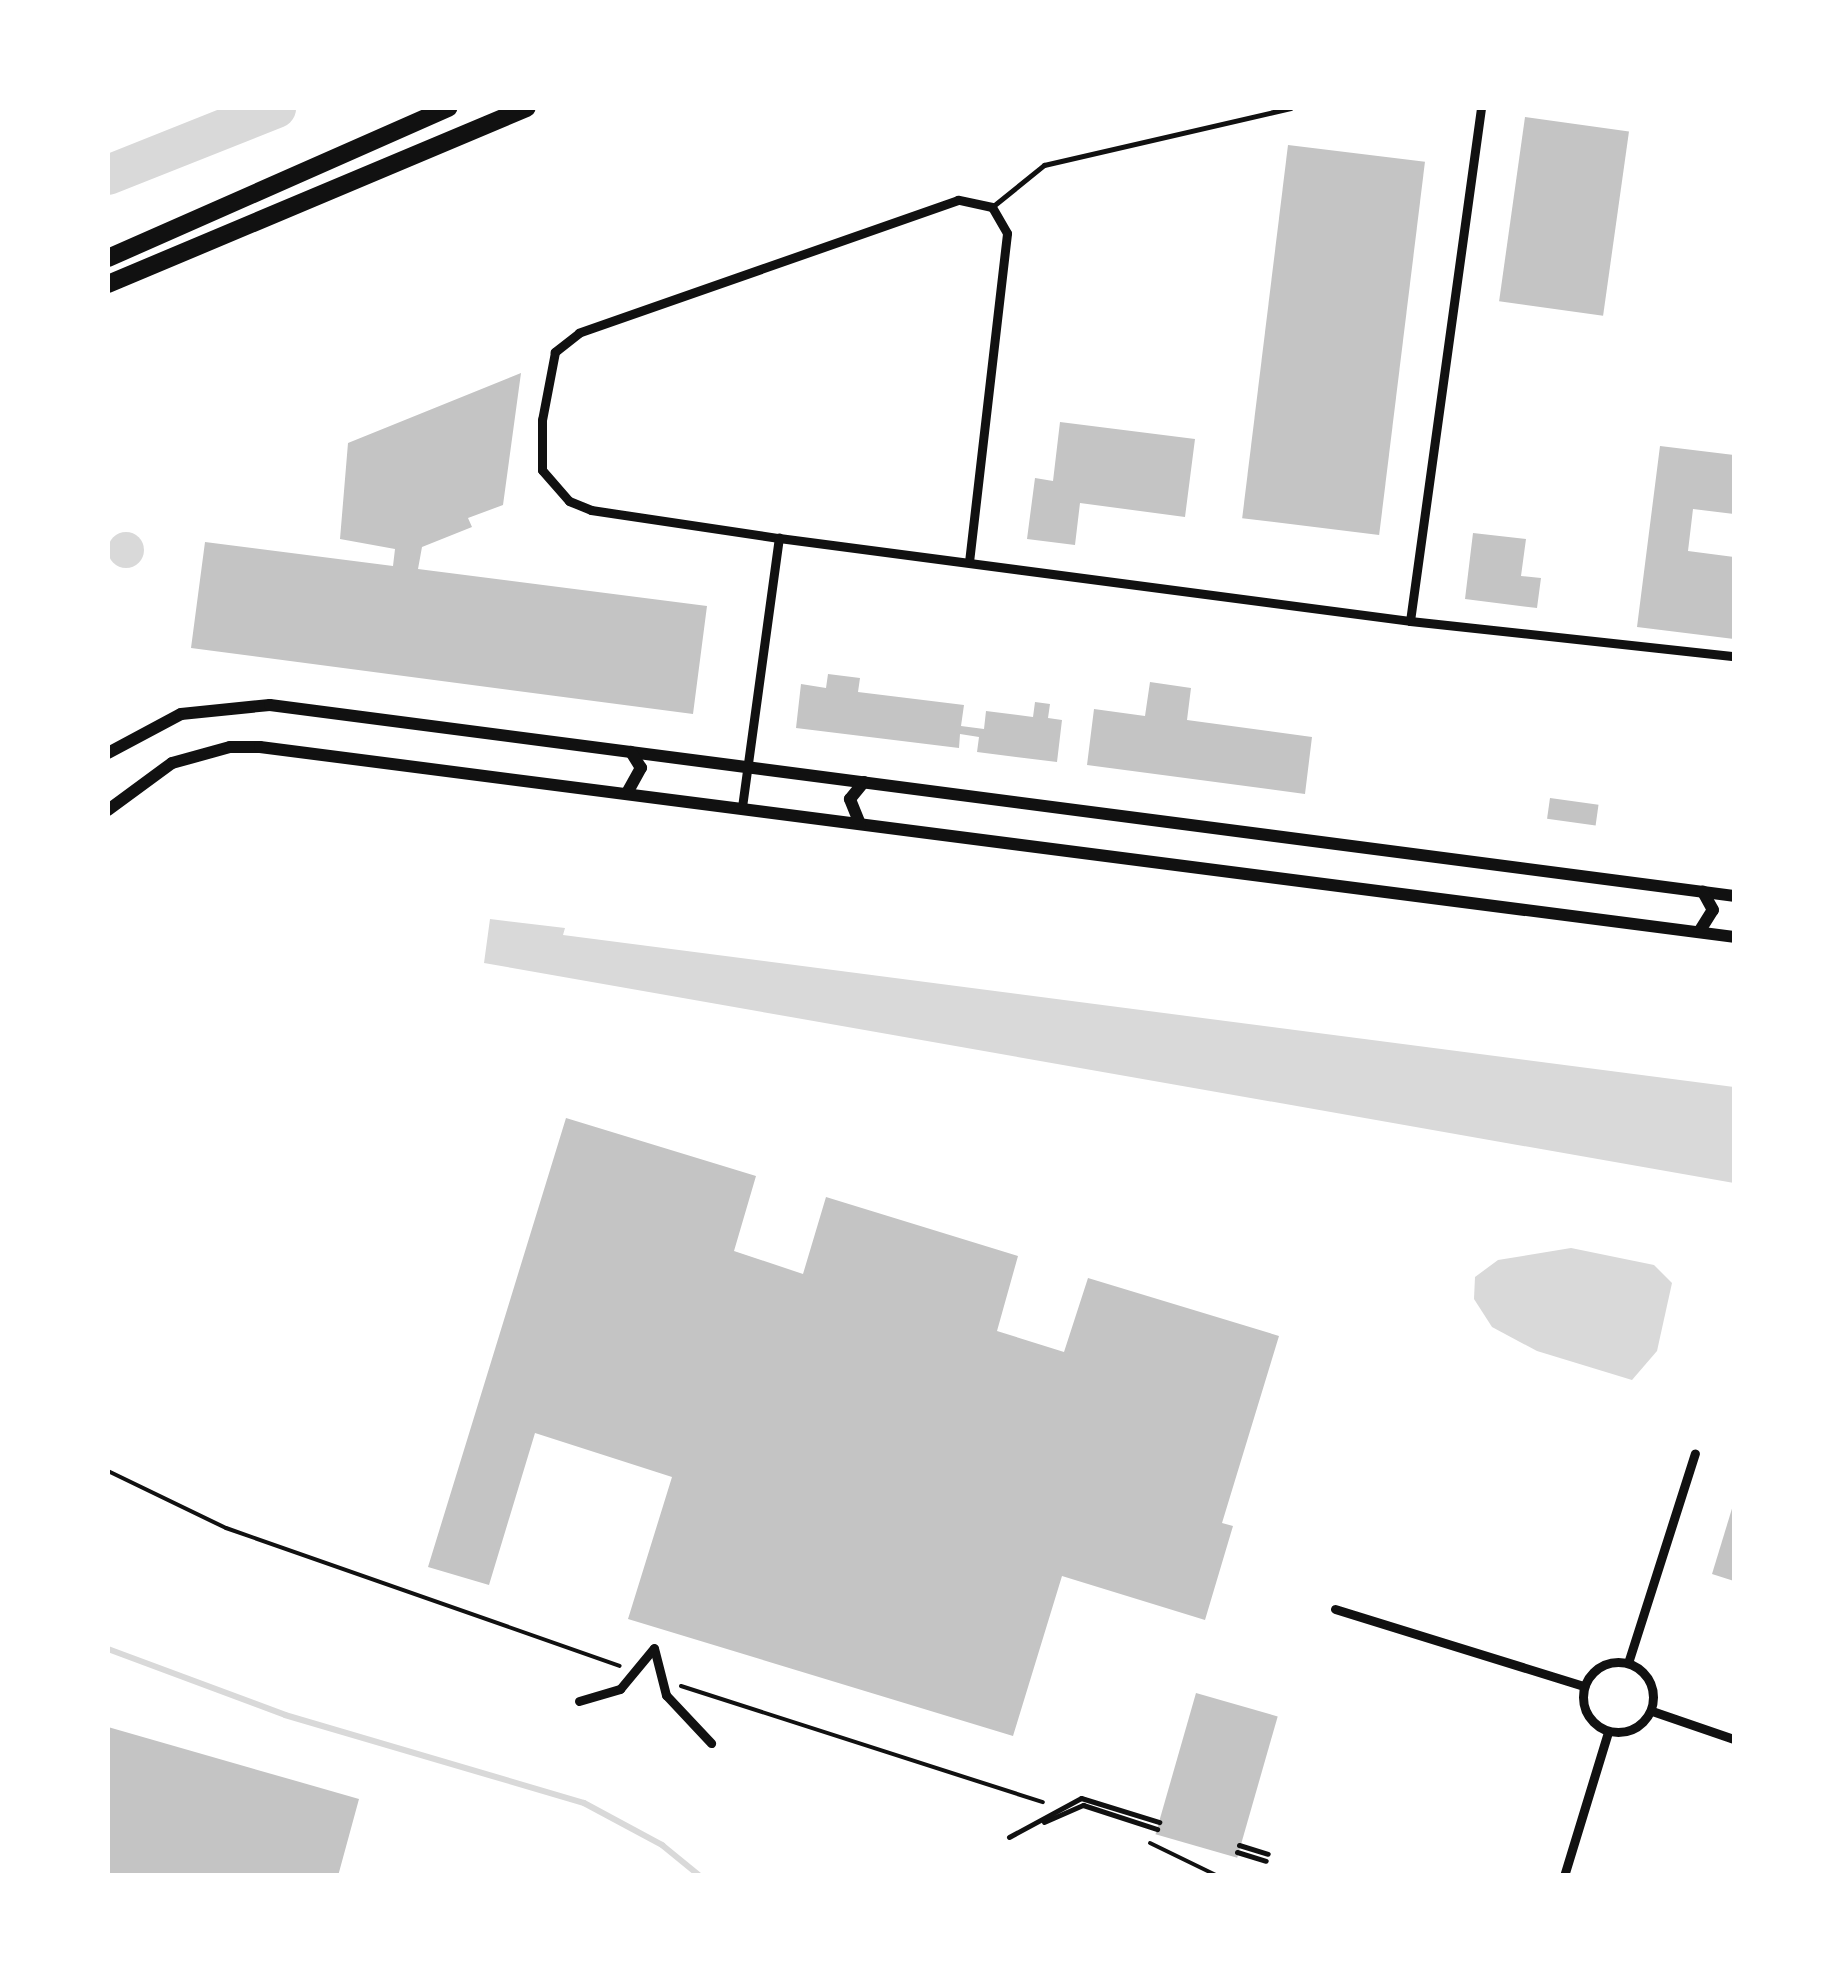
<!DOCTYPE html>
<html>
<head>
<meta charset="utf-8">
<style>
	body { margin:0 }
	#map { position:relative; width:1842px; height:1983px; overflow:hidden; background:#fff; font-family:Overpass,sans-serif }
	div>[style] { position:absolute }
	.water>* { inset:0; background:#d9d9d9 }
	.round { border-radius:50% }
	.stream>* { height:6px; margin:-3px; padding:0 3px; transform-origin:3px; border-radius:3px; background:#d9d9d9 }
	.river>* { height:40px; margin:-20px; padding:0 20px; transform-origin:20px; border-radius:20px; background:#d9d9d9 }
	.building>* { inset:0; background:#c4c4c4; transform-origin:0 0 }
	.path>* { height:4px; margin:-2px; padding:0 2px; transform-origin:2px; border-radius:2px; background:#111 }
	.service>* { height:5px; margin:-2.5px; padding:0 2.5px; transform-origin:2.5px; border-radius:2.5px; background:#111 }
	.minor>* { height:9px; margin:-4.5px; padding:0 4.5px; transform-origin:4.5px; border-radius:4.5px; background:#111 }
	.minor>.ring { margin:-4.5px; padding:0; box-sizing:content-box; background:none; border:9px solid #111; border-radius:50% }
	.secondary>* { height:12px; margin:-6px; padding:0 6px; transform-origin:6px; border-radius:6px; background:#111 }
	.motorway>* { height:18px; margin:-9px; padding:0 9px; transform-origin:9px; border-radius:9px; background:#111 }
	span { translate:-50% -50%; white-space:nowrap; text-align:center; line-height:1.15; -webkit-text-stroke:9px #fff; paint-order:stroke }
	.frame { position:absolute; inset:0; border:110px solid #fff; pointer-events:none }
</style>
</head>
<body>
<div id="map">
	<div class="water">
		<div class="round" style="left:108px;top:532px;width:36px;height:36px"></div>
		<div style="clip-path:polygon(490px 919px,565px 928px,563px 935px,1734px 1087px,1734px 1183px,484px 963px)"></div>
		<div style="clip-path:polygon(1571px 1248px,1654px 1265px,1672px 1283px,1657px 1351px,1632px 1380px,1537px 1351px,1492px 1327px,1474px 1299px,1475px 1277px,1498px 1260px)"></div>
	</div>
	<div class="stream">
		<div style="left:108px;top:1649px;width:189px;rotate:20.4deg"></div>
		<div style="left:285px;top:1715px;width:312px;rotate:16.4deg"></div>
		<div style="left:584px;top:1803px;width:89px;rotate:28.3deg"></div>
		<div style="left:662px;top:1845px;width:49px;rotate:39.2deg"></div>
	</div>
	<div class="river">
		<div style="left:108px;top:175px;width:181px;rotate:-21.7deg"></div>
	</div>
	<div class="building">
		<div style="left:1525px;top:117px;width:105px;height:186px;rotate:8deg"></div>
		<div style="left:1288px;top:145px;width:138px;height:376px;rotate:7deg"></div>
		<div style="clip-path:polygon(521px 373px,503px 505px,468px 518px,472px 527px,422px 547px,418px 569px,707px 606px,693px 714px,191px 648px,205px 542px,393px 566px,395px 549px,340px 539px,348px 443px)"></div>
		<div style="clip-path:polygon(1060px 422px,1195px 439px,1185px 517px,1080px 503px,1075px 545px,1027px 539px,1035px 478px,1053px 481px)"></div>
		<div style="clip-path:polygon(1660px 446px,1734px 455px,1734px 514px,1693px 509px,1688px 551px,1734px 557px,1734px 639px,1637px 627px)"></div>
		<div style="clip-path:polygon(1473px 533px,1526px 539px,1521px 576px,1541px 578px,1537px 608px,1465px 599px)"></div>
		<div style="clip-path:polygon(828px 674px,860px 678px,858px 692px,964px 705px,961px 726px,984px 729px,986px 711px,1033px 717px,1035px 702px,1050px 704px,1048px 718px,1062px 720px,1057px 762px,977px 752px,979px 737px,960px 734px,959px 748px,796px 728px,801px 684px,826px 688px)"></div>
		<div style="clip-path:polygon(1150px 682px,1191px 688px,1187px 720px,1312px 737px,1305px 794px,1087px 765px,1094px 709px,1145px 716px)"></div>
		<div style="left:1550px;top:798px;width:49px;height:21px;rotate:8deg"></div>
		<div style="clip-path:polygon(566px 1118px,756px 1176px,734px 1251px,803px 1274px,826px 1197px,1018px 1256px,997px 1331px,1064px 1352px,1088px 1278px,1279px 1336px,1222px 1523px,1233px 1526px,1205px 1620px,1062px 1576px,1013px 1736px,628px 1619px,672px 1477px,535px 1433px,489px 1585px,428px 1567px)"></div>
		<div style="clip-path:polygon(1734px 1502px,1734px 1581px,1712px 1574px)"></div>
		<div style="left:1196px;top:1693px;width:85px;height:147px;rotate:16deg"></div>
		<div style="clip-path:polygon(108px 1727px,359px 1799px,338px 1876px,108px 1876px)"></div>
	</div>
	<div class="path">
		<div style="left:108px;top:1471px;width:131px;rotate:25.8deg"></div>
		<div style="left:226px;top:1528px;width:417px;rotate:19.3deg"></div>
		<div style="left:681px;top:1686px;width:380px;rotate:17.8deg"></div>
		<div style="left:1150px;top:1843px;width:76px;rotate:25.9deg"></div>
	</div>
	<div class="service">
		<div style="left:992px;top:207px;width:67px;rotate:-38.9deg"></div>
		<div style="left:1044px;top:165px;width:253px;rotate:-13deg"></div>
		<div style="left:1044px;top:1822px;width:43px;rotate:-23.6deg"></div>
		<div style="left:1083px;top:1805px;width:78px;rotate:18deg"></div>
		<div style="left:1009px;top:1837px;width:82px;rotate:-28.4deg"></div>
		<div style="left:1081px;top:1798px;width:82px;rotate:17.1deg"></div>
		<div style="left:1239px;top:1845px;width:30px;rotate:17deg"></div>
		<div style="left:1237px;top:1852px;width:30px;rotate:17deg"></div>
	</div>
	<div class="minor">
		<div style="left:969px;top:562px;width:331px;rotate:-83.4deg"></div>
		<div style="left:1007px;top:233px;width:30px;rotate:-120deg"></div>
		<div style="left:992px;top:207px;width:35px;rotate:-168deg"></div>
		<div style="left:958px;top:200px;width:402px;rotate:160.7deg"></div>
		<div style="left:579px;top:333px;width:31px;rotate:142deg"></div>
		<div style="left:555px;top:352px;width:69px;rotate:100.8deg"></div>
		<div style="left:542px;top:420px;width:50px;rotate:90deg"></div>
		<div style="left:542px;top:470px;width:41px;rotate:48.9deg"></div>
		<div style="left:569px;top:501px;width:24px;rotate:22deg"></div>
		<div style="left:591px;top:510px;width:190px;rotate:8.5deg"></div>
		<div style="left:779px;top:538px;width:636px;rotate:7.49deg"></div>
		<div style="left:1410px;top:621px;width:326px;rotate:6.2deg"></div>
		<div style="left:1410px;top:621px;width:518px;rotate:-82.12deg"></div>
		<div style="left:742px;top:807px;width:272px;rotate:-82.2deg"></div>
		<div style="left:1335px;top:1609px;width:261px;rotate:17.2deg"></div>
		<div style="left:654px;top:1648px;width:49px;rotate:75.7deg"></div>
		<div style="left:666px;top:1695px;width:66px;rotate:46.8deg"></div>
		<div class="ring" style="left:1583px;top:1662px;width:61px;height:61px"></div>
		<div style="left:1628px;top:1663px;width:220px;rotate:-72.3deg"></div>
		<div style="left:579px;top:1701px;width:43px;rotate:-16.3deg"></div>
		<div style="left:620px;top:1689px;width:53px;rotate:-50.3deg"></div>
		<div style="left:1652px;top:1711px;width:87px;rotate:18.9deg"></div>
		<div style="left:1564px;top:1876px;width:151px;rotate:-73deg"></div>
	</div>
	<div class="secondary">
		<div style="left:108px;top:753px;width:83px;rotate:-28.1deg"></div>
		<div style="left:181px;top:714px;width:89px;rotate:-5.8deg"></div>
		<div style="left:270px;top:705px;width:1476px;rotate:7.43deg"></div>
		<div style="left:627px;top:793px;width:29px;rotate:-61deg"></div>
		<div style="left:641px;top:768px;width:19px;rotate:-122deg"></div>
		<div style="left:108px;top:810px;width:79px;rotate:-36.3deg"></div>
		<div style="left:172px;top:763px;width:60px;rotate:-15.4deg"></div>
		<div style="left:230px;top:747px;width:30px"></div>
		<div style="left:260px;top:747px;width:1486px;rotate:7.34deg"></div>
		<div style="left:860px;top:824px;width:27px;rotate:-112deg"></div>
		<div style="left:850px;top:799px;width:22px;rotate:-51deg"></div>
		<div style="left:1699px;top:932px;width:26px;rotate:-58deg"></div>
		<div style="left:1713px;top:910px;width:21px;rotate:-119deg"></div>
	</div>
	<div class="motorway">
		<div style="left:108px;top:258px;width:372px;rotate:-23.8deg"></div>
		<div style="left:108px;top:284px;width:454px;rotate:-22.8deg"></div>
	</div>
	<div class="frame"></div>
</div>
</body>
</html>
